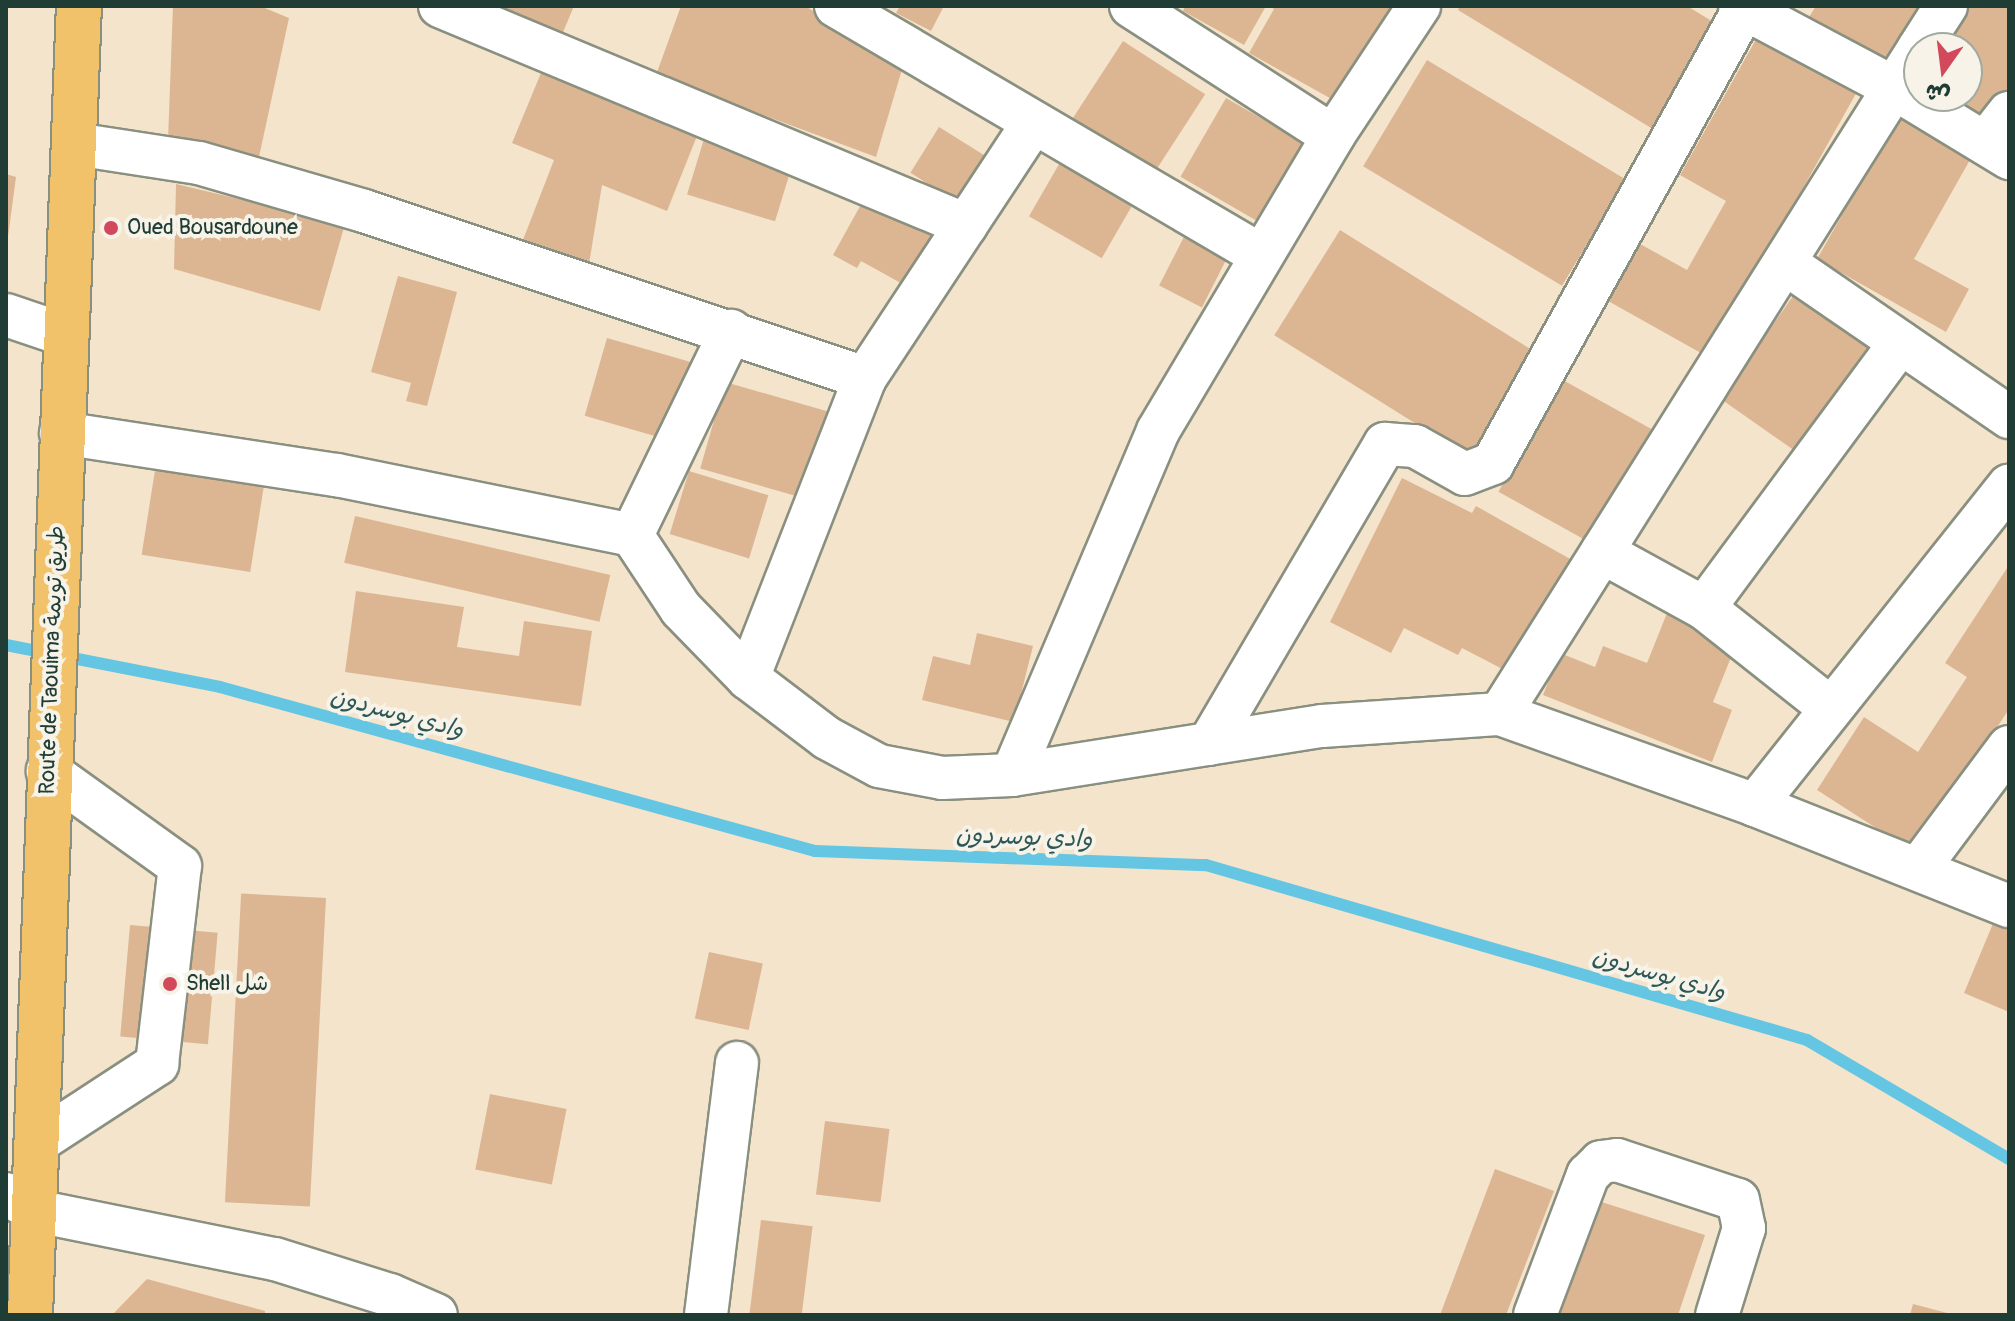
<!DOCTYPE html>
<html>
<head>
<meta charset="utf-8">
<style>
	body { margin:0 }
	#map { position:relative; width:2015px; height:1321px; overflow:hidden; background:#f4e4cc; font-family:Pangolin,"Playpen Sans Arabic",sans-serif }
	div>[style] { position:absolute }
	.stream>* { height:12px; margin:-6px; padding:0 6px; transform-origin:6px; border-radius:6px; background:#64c6e3 }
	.building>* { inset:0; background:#dcb692; transform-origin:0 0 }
	.roads { filter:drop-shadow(2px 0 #8a9080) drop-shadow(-2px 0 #8a9080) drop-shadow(0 2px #8a9080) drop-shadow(0 -2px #8a9080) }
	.minor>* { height:42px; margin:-21px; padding:0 21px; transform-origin:21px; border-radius:21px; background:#fff }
	.major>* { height:44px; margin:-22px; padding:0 22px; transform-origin:22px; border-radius:22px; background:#f2c26a }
	.dots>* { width:22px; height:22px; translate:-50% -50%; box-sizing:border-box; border:4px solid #f7f3e8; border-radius:50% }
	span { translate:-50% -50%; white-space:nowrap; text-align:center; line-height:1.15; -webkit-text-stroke:8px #f7f3e8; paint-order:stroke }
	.poi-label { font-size:22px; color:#1f3d34 }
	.left { translate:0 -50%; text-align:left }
	.street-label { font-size:22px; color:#1f3d34 }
	.water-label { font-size:24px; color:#2d5857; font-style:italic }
	.frame { position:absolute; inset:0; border:8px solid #1f3d34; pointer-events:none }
	.north { position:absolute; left:1903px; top:32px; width:80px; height:80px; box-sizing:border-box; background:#f7f3e8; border:2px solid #a1aaa0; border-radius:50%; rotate:194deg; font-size:22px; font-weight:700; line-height:32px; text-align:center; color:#1f3d34 }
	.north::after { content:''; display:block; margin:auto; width:28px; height:36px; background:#d1495b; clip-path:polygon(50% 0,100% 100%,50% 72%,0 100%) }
</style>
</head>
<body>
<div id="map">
	<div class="stream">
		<div style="left:6px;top:645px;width:218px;rotate:11.1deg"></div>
		<div style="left:220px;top:687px;width:617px;rotate:15.41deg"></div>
		<div style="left:815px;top:851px;width:391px;rotate:2.1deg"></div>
		<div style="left:1206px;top:865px;width:626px;rotate:16.23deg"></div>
		<div style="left:1807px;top:1040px;width:234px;rotate:30.5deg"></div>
	</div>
	<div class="building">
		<div style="clip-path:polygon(173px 6px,260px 6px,289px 18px,259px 157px,168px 140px)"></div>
		<div style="clip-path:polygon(488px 6px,574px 6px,561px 37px)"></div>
		<div style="clip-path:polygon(681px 6px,805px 6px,903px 66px,876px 157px,656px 75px)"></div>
		<div style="clip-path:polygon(900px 6px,944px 6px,931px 31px,896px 13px)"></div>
		<div style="clip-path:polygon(1185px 6px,1266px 6px,1244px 45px,1183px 11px)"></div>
		<div style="clip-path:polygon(1269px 6px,1391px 6px,1337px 102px,1249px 53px,1274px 9px)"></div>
		<div style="clip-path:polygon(1460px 6px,1687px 6px,1720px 26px,1656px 131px,1458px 10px)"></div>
		<div style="clip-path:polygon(1816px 6px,1923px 6px,1889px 64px,1809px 17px)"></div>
		<div style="clip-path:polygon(1962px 6px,2009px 6px,2009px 87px,1989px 120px,1951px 96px,1967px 96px,1967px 48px,1935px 48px)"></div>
		<div style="clip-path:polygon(1759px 34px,1858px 90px,1708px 357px,1601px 297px,1633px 240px,1687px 270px,1726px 201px,1680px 175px)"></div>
		<div style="left:1123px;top:41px;width:98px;height:94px;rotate:33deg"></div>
		<div style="left:1427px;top:60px;width:232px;height:124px;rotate:31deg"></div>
		<div style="clip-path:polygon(541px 73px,697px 136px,667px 211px,602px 185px,589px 264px,521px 245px,554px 160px,512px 143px)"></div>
		<div style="left:1226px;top:98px;width:91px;height:91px;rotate:30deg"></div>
		<div style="clip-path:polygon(1898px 117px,1971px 158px,1914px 259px,1969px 289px,1946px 332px,1817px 259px)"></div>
		<div style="left:939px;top:127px;width:61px;height:54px;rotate:32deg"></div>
		<div style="left:704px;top:139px;width:92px;height:58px;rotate:17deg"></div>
		<div style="left:1062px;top:159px;width:84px;height:66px;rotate:30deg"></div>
		<div style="clip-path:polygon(6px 174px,16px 177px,8px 237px,6px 237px)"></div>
		<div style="clip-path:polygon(176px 184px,345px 224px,320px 311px,174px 269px)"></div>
		<div style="clip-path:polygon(869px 190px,940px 229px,908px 287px,861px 261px,857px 268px,833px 255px)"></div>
		<div style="left:1190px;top:225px;width:48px;height:68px;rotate:27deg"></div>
		<div style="left:1340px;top:230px;width:233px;height:124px;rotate:32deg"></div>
		<div style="clip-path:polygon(398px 276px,457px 292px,427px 406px,406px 401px,411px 383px,371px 372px)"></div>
		<div style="left:1800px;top:286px;width:105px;height:138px;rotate:35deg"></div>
		<div style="left:607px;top:338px;width:89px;height:81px;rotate:16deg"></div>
		<div style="left:1561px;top:379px;width:108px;height:129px;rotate:29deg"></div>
		<div style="left:725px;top:382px;width:109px;height:90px;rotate:16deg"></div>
		<div style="left:156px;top:464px;width:110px;height:92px;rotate:9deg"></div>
		<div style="left:689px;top:471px;width:83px;height:66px;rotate:17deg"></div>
		<div style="clip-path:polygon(1402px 478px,1472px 513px,1476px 506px,1572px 560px,1514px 675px,1462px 648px,1458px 655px,1404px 628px,1391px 653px,1330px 622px)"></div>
		<div style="left:355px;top:516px;width:262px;height:48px;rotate:13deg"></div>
		<div style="clip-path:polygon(2009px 565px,2009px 709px,1915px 853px,1817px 790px,1864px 717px,1918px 752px,1967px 677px,1945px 663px)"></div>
		<div style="clip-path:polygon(356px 591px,464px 607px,457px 647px,519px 656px,524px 621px,592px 631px,581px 706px,345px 672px)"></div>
		<div style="clip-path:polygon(1667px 613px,1738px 640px,1713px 702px,1732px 710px,1712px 762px,1543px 695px,1560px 653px,1595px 667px,1603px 646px,1647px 663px)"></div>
		<div style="clip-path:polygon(977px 633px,1033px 646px,1014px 722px,922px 700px,933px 656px,970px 665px)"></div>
		<div style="left:326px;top:898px;width:309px;height:85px;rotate:93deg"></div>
		<div style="clip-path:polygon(1997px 914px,2009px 919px,2009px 1012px,1964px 993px)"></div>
		<div style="left:130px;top:925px;width:88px;height:112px;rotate:5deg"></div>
		<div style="left:709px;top:952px;width:55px;height:68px;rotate:12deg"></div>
		<div style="left:490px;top:1094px;width:78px;height:77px;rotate:11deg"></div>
		<div style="left:825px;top:1121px;width:65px;height:74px;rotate:7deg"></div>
		<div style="clip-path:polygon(1495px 1169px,1554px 1191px,1506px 1315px,1440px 1315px)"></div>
		<div style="clip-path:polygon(1589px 1198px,1705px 1235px,1678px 1315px,1551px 1315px)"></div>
		<div style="left:761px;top:1220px;width:52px;height:96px;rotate:7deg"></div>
		<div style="clip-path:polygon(147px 1279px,265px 1311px,265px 1315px,112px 1315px)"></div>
		<div style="clip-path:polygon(1913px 1304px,1951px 1314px,1950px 1315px,1910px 1315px)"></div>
	</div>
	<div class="roads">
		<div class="minor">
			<div style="left:440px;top:6px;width:570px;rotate:22.6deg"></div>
			<div style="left:836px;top:6px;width:492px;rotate:30.4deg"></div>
			<div style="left:1131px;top:6px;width:240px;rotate:32.8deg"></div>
			<div style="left:1740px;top:6px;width:174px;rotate:28deg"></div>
			<div style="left:1894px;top:88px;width:135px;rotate:31.3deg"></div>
			<div style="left:1919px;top:48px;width:50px;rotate:-57.3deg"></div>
			<div style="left:1986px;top:142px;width:37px;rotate:-52deg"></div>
			<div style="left:75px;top:144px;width:125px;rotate:8.7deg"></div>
			<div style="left:199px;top:163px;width:172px;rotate:16.2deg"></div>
			<div style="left:364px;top:211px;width:528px;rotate:18.43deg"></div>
			<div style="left:1785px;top:263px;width:272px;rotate:34.5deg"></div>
			<div style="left:6px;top:315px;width:62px;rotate:18.7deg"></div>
			<div style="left:61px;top:433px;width:279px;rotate:8.7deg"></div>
			<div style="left:337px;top:475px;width:301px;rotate:11.5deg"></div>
			<div style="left:632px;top:535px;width:89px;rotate:56.5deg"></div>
			<div style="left:681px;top:609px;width:96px;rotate:45.8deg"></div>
			<div style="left:748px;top:678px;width:99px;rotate:37.2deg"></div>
			<div style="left:827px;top:738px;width:59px;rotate:28.3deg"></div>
			<div style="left:879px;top:766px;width:64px;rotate:10.8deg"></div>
			<div style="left:942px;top:778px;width:70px;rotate:-2.5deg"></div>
			<div style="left:1012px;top:775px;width:314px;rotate:-9deg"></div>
			<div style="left:1322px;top:726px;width:178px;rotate:-3.9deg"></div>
			<div style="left:1500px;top:714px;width:271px;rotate:19.6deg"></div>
			<div style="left:1755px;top:805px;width:273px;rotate:21.7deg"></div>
			<div style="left:632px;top:535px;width:227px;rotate:-64.1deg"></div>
			<div style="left:1602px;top:552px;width:116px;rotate:28.8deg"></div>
			<div style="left:1704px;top:608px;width:161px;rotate:38.4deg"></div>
			<div style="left:1704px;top:608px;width:330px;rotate:-53.5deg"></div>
			<div style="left:748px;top:678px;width:322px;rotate:-68.7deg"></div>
			<div style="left:865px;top:378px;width:305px;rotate:-56.6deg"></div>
			<div style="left:1500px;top:714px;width:787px;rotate:-57.82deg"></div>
			<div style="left:1209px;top:744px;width:348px;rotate:-59.6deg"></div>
			<div style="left:1385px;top:444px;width:30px;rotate:4deg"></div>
			<div style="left:1415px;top:446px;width:57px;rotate:29.2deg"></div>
			<div style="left:1465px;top:474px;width:30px;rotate:-21deg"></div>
			<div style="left:1493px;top:463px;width:519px;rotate:-61.06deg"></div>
			<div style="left:1012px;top:775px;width:374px;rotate:-67deg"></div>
			<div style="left:1158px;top:431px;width:343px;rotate:-59.3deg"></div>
			<div style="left:1333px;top:136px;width:156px;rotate:-56.5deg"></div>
			<div style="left:1755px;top:805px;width:408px;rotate:-51.5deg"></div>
			<div style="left:1918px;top:869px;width:152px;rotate:-53.3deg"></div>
			<div style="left:36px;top:1143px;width:145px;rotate:-33.1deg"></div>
			<div style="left:157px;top:1064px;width:199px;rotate:-83.4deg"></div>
			<div style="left:180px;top:866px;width:163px;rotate:-144.3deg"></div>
			<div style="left:6px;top:1194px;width:34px;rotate:30deg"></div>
			<div style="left:36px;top:1211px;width:244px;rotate:11.4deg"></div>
			<div style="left:275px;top:1259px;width:121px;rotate:17.4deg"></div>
			<div style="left:390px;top:1295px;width:50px;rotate:23.5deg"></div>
			<div style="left:706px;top:1315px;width:254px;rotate:-83deg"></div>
			<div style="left:1535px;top:1315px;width:150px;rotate:-69.3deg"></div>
			<div style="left:1588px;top:1175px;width:18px;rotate:-45deg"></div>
			<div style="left:1601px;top:1162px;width:16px;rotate:-7deg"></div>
			<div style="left:1617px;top:1160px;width:127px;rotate:18.3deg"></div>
			<div style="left:1738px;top:1200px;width:29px;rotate:78deg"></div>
			<div style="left:1744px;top:1228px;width:91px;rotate:107.2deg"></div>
		</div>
		<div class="major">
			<div style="left:30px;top:1315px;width:1310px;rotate:-87.86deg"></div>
		</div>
	</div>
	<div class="dots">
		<div style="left:111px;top:228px;background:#d1495b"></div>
		<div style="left:170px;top:984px;background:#d1495b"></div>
	</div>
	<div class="poi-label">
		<span class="left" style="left:127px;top:228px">Oued Bousardoune</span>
		<span class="left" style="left:186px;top:984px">Shell شل</span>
	</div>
	<div class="street-label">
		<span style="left:52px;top:660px;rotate:-88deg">Route de Taouima طريق تويمة</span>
	</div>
	<div class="water-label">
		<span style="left:397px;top:713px;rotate:15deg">وادي بوسردون</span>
		<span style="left:1024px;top:837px;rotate:2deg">وادي بوسردون</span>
		<span style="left:1659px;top:974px;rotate:16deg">وادي بوسردون</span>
	</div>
	<div class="frame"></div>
	<div class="north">ش</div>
</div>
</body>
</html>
